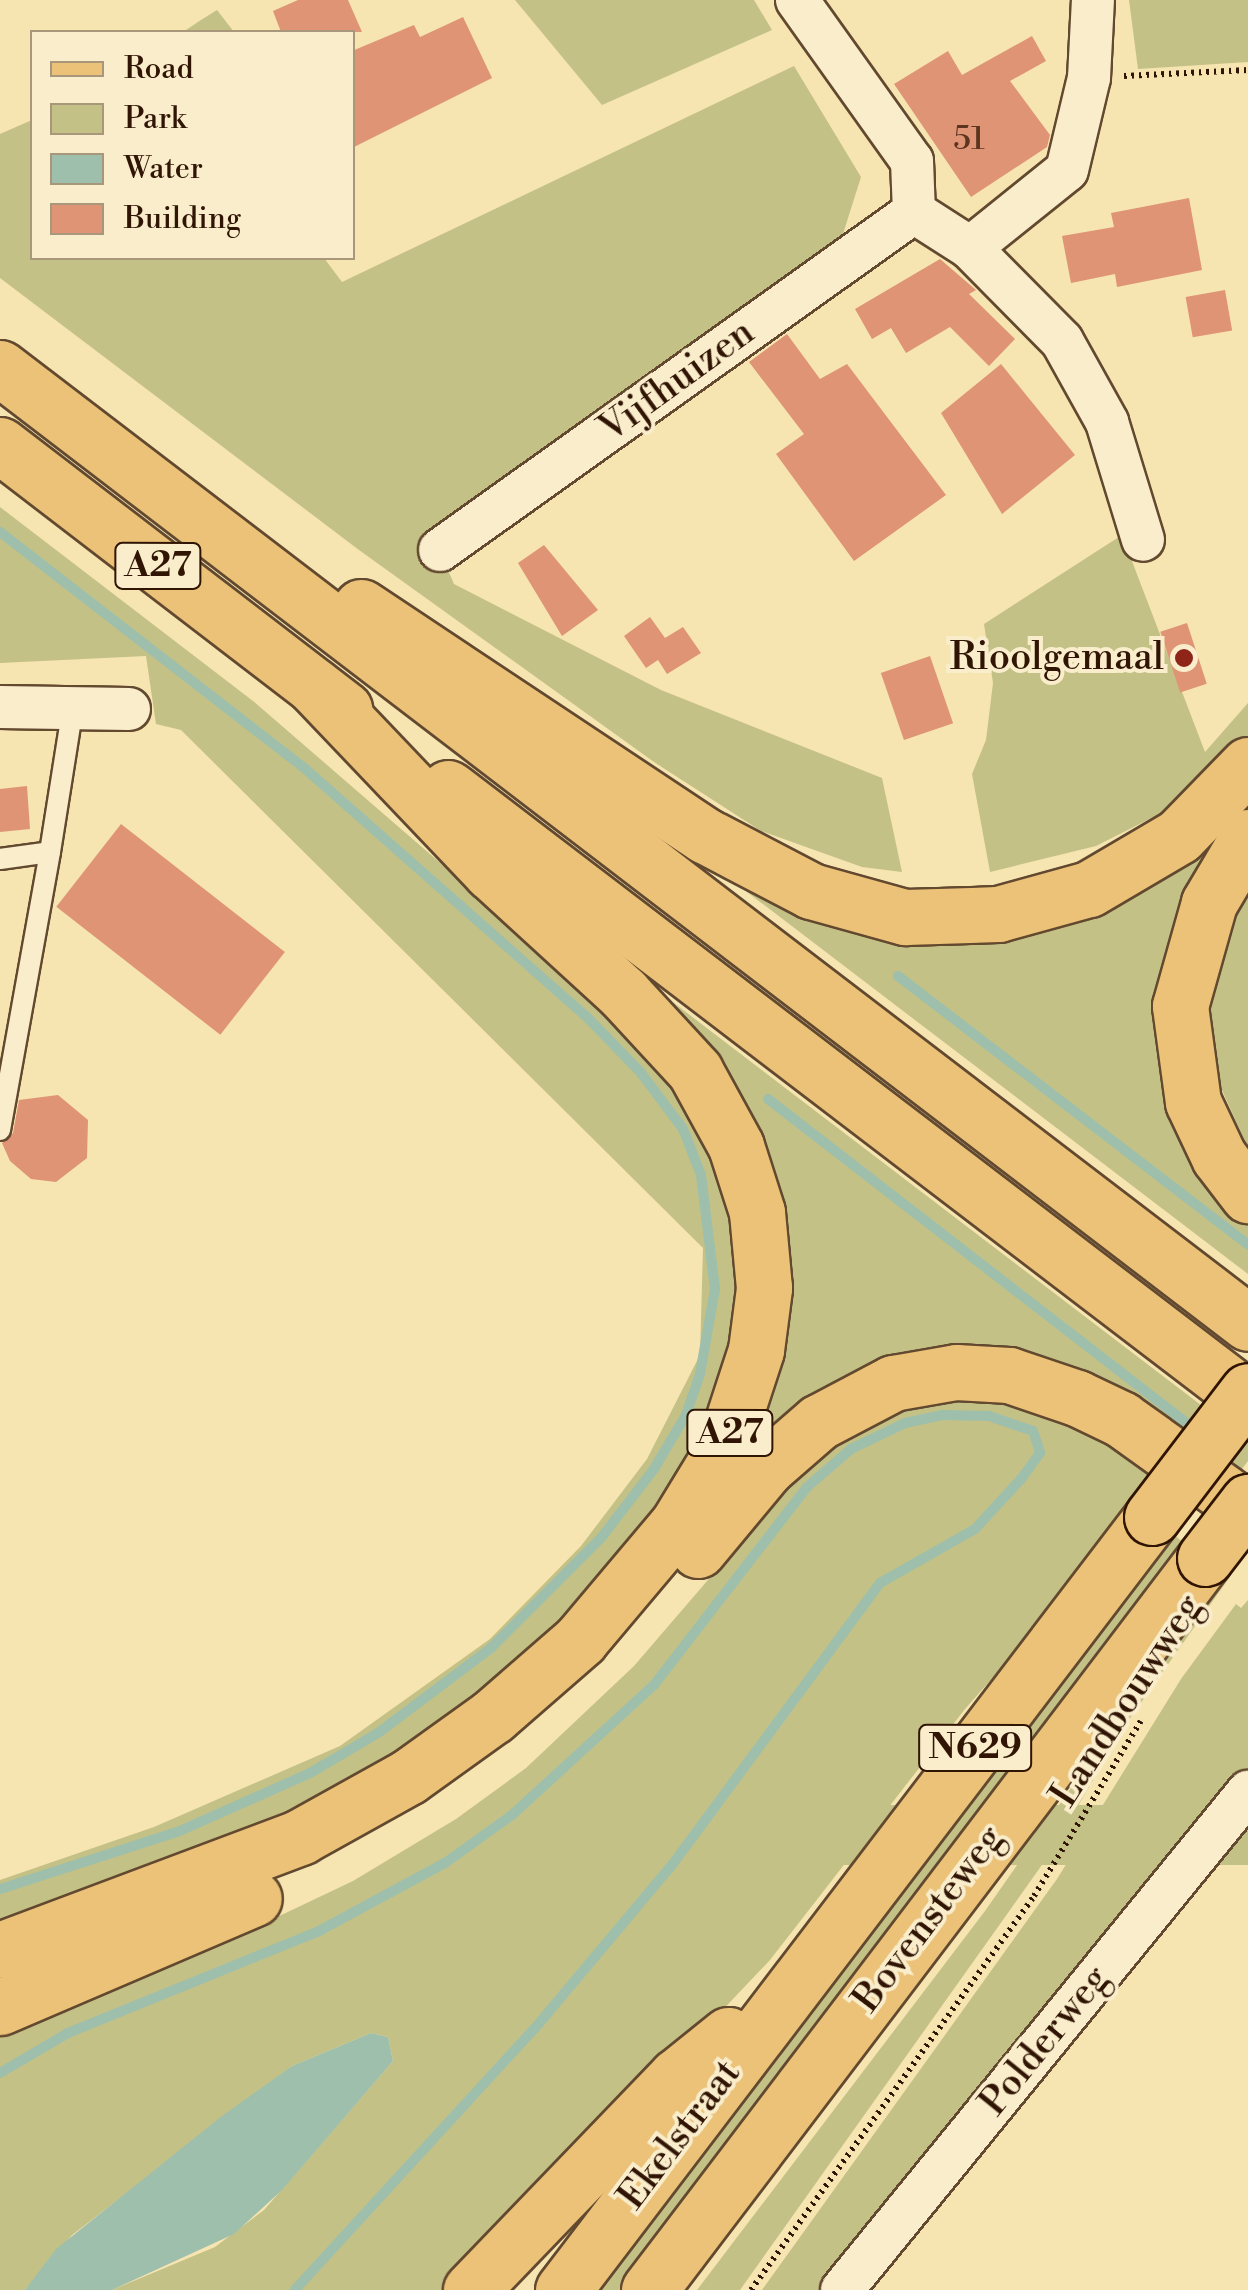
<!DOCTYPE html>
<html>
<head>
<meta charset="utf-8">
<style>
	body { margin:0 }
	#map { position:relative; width:1248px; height:2290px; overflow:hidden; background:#f6e4b1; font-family:"Libre Bodoni",serif }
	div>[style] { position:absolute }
	.green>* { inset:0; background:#c4c186; transform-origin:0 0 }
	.water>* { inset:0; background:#9dbfac }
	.stream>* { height:10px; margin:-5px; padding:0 5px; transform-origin:5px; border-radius:5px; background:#9dbfac }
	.building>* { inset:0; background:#df9475; transform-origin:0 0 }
	.path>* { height:6px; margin-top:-3px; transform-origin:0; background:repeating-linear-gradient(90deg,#311504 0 2.5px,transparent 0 7.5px) }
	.roads { filter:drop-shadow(2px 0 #62492f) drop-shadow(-2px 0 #62492f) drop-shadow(0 2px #62492f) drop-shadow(0 -2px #62492f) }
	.service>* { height:20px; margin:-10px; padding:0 10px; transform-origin:10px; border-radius:10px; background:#f9edcc }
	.minor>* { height:42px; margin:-21px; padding:0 21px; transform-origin:21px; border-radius:21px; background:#f9edcc }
	.primary>* { height:55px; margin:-27.5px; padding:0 27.5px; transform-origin:27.5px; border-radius:27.5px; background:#ebc278 }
	.motorway>* { height:55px; margin:-27.5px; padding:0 27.5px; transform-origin:27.5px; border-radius:27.5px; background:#ebc278 }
	.bridges { filter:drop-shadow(2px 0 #311504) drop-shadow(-2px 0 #311504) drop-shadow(0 2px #311504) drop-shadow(0 -2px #311504) }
	.primary-bridge>* { height:55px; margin:-27.5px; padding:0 27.5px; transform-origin:27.5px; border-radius:27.5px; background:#ebc278 }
	.dots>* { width:28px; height:28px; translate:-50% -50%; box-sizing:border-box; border:5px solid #f9edcc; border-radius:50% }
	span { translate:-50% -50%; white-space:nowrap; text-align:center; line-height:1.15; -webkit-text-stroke:8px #f9edcc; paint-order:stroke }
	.number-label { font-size:32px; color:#5c3520 }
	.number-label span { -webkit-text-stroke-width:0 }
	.shield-label span { padding:2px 8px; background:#f9edcc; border:2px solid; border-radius:8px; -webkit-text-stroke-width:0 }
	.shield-label { font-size:35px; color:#311504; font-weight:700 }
	.street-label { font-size:38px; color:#311504 }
	.poi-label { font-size:38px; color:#311504 }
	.right { translate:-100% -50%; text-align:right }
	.legend { position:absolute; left:30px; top:30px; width:325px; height:230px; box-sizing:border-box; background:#f9edcc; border:2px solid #a9977c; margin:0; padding:12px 18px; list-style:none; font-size:30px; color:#311504 }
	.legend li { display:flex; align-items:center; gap:20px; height:50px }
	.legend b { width:50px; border:2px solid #a9977c }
</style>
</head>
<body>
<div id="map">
	<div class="green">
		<div style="clip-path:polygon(515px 0,754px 0,772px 30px,602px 105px)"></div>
		<div style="clip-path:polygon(1129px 0,1248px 0,1248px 62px,1138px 69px)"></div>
		<div style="clip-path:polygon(217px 10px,234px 32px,183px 32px,201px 20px)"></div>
		<div style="clip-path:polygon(794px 66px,861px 177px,842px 237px,447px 568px,454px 584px,661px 690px,882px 778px,902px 872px,862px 867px,761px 831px,654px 762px,359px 550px,0 278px,0 134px,32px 120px,32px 258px,324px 258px,342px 282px)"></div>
		<div style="clip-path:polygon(0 507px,253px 701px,592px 994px,689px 1103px,730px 1192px,737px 1298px,728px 1363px,675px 1485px,592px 1591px,501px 1678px,407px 1748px,284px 1817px,0 1927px,0 1880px,154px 1827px,340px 1746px,490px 1639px,581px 1546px,647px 1459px,700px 1355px,703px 1248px,181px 730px,156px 724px,146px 656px,0 663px)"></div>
		<div style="clip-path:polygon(1122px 535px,1205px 752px,1248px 703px,1248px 743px,1189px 799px,1096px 846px,990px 872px,972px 774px,986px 740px,993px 683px,984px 624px)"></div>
		<div style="clip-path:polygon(1222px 842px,1175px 964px,1248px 1219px,1248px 1274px,713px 866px,854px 928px)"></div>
		<div style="clip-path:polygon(1248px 884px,1248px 1148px,1212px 1068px,1206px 988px)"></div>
		<div style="clip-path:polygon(615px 958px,1214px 1415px,1248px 1442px,1248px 1461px,1235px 1478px,1124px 1405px,1033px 1367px,941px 1361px,873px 1378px,839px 1394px,781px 1437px,595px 1653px,505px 1735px,432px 1789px,270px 1880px,0 1993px,0 1972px,28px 1958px,284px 1858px,426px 1781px,588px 1648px,711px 1496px,737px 1446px,765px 1356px,774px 1233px,766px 1186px,749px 1136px,710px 1068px,612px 964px)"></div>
		<div style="clip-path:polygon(977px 1396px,1022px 1404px,1105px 1438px,1161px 1475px,1114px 1540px,965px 1709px,770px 1960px,457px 2290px,112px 2290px,215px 2247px,264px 2210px,393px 2061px,388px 2037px,371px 2033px,292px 2066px,72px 2235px,25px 2290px,0 2290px,0 2037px,92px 1991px,273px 1919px,353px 1881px,456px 1819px,526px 1768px,634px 1666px,818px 1452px,897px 1408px)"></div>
		<div style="clip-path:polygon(1173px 1534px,1190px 1548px,626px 2290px,592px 2290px)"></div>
		<div style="clip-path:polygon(1222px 1572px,1229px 1578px,1128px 1721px,1049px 1855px,740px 2290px,697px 2290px,985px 1911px)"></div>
		<div style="clip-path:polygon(1248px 1600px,1248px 1773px,829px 2290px,762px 2290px,1057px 1879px,1181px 1679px,1236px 1604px,1241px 1608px)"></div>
		<div style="left:1248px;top:1805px;width:60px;height:624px;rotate:90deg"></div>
	</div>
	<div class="water">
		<div style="clip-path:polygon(371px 2033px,388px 2037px,393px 2061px,282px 2190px,234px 2234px,112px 2290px,25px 2290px,56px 2249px,222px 2116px,292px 2066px)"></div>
	</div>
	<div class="stream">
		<div style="left:0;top:532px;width:382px;rotate:37.8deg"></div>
		<div style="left:302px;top:766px;width:378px;rotate:41.4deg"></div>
		<div style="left:586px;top:1016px;width:79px;rotate:46deg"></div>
		<div style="left:641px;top:1073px;width:70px;rotate:53.1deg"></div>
		<div style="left:683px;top:1129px;width:49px;rotate:68.6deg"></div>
		<div style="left:701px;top:1175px;width:115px;rotate:83deg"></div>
		<div style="left:715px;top:1289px;width:86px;rotate:100deg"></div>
		<div style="left:700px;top:1374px;width:43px;rotate:108.9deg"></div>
		<div style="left:686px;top:1415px;width:63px;rotate:120.7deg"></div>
		<div style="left:654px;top:1469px;width:87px;rotate:127.5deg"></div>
		<div style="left:601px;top:1538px;width:156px;rotate:135deg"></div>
		<div style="left:491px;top:1648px;width:141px;rotate:143deg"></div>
		<div style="left:378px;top:1733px;width:79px;rotate:149.5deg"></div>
		<div style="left:310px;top:1773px;width:142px;rotate:156deg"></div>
		<div style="left:180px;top:1831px;width:189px;rotate:162.1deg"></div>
		<div style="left:898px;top:976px;width:441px;rotate:37.5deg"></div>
		<div style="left:768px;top:1099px;width:544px;rotate:37.75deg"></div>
		<div style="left:0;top:2073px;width:79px;rotate:-30.5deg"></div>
		<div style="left:68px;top:2033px;width:271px;rotate:-22.1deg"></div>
		<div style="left:319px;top:1931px;width:143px;rotate:-28.4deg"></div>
		<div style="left:445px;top:1863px;width:82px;rotate:-35.6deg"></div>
		<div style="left:512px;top:1815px;width:193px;rotate:-42.5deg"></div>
		<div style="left:654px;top:1685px;width:249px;rotate:-52.3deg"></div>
		<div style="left:806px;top:1488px;width:60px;rotate:-40.9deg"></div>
		<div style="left:851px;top:1449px;width:60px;rotate:-25.7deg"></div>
		<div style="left:905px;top:1423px;width:38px;rotate:-12deg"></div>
		<div style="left:942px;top:1415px;width:47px;rotate:1.2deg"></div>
		<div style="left:989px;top:1416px;width:46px;rotate:18.8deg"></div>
		<div style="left:1033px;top:1431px;width:23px;rotate:72deg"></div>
		<div style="left:1040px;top:1453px;width:32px;rotate:126deg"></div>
		<div style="left:1021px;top:1479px;width:68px;rotate:132.6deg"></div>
		<div style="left:975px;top:1529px;width:109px;rotate:150.4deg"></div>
		<div style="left:880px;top:1583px;width:352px;rotate:126.4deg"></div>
		<div style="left:671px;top:1866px;width:213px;rotate:130deg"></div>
		<div style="left:534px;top:2029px;width:354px;rotate:132.5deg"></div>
	</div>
	<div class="building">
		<div style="clip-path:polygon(298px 0,348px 0,362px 32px,281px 32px,273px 11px)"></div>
		<div style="clip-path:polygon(463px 17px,492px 78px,352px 148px,352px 51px,414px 25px,420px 37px)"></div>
		<div style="clip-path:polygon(1032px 36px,1046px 61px,1010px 81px,1050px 135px,1047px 147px,971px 197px,894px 84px,948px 51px,962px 75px)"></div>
		<div style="clip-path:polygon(1189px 198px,1202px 270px,1117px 287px,1115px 274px,1071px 283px,1062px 236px,1114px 227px,1111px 213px)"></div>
		<div style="clip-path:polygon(940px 259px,976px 290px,969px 294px,1015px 339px,989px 366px,950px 327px,906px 353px,891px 328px,872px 339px,855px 309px)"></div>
		<div style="left:1225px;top:290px;width:41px;height:40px;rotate:80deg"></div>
		<div style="clip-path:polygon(787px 334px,820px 379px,847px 364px,946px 495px,854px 561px,776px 454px,804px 434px,749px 362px)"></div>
		<div style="clip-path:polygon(1001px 364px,1075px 455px,1002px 514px,941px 413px)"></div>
		<div style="clip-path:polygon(544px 545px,598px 610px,562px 636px,518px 563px)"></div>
		<div style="clip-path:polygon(650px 617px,665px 638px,683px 627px,701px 653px,667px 674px,658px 660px,646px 668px,624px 636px)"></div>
		<div style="left:1187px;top:623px;width:64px;height:28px;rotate:72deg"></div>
		<div style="left:930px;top:656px;width:71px;height:52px;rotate:71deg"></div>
		<div style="clip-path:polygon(27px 786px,30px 829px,0 832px,0 789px)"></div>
		<div style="left:121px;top:824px;width:208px;height:105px;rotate:38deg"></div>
		<div style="clip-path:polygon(58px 1095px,88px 1120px,87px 1158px,56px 1182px,31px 1179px,10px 1161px,2px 1143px,13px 1133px,19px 1100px)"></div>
	</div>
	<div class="path">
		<div style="left:1124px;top:76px;width:124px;rotate:-2.8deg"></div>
		<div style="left:751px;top:2290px;width:485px;rotate:-54.3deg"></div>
		<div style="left:1034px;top:1896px;width:205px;rotate:-58.6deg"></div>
	</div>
	<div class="roads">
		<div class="service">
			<div style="left:0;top:859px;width:50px;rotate:-8deg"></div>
			<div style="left:50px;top:852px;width:148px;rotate:-81deg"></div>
			<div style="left:0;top:1130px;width:282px;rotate:-79.8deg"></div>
		</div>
		<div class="minor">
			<div style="left:797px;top:0;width:198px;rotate:54.5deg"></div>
			<div style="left:912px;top:161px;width:51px;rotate:87.8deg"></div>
			<div style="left:914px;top:212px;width:67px;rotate:32.7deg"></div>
			<div style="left:970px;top:248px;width:131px;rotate:45.3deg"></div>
			<div style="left:1062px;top:341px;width:93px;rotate:60.9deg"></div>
			<div style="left:1107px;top:422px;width:123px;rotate:73deg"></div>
			<div style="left:970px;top:248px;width:124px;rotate:-38.8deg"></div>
			<div style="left:1067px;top:170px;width:95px;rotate:-76.6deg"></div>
			<div style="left:1089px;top:78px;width:78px;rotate:-87.1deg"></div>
			<div style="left:440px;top:550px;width:582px;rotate:-35.49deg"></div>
			<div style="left:0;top:707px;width:129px;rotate:0.9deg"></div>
			<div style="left:842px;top:2290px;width:643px;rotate:-50.81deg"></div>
		</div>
		<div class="primary">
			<div style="left:471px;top:2290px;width:296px;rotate:-46.1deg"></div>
			<div style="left:676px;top:2077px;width:67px;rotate:-38.9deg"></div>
			<div style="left:563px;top:2290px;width:972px;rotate:-52.69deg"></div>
			<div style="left:649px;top:2290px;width:919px;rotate:-52.78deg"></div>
		</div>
		<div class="motorway">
			<div style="left:0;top:368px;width:1571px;rotate:37.42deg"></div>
			<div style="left:0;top:445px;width:434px;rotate:37.5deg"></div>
			<div style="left:361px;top:607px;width:414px;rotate:33.6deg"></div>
			<div style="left:706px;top:836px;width:119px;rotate:27.6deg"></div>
			<div style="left:811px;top:891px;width:98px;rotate:15.5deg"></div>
			<div style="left:905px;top:917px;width:93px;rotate:-1.8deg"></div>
			<div style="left:998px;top:914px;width:94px;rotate:-15.4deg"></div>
			<div style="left:1089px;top:889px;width:104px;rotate:-30.5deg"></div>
			<div style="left:1179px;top:836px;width:99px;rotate:-45.8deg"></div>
			<div style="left:448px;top:788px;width:1007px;rotate:37.37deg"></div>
			<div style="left:1248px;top:837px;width:77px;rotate:120.6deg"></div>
			<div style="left:1209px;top:903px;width:107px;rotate:105.7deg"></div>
			<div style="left:1180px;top:1006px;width:97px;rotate:82.3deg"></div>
			<div style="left:1193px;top:1102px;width:61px;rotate:64.7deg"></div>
			<div style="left:1219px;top:1157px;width:48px;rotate:52.7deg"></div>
			<div style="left:698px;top:1550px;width:107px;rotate:-50.3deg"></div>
			<div style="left:766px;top:1468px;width:70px;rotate:-41deg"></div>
			<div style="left:819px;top:1422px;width:84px;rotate:-27.8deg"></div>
			<div style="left:893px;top:1383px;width:64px;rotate:-9.9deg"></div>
			<div style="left:956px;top:1372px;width:53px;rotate:3.2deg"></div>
			<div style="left:1009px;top:1375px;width:72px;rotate:18.7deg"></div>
			<div style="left:1077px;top:1398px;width:49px;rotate:25.5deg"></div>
			<div style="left:1121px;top:1419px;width:156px;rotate:35.6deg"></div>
			<div style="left:0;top:1950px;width:321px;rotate:-20.6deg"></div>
			<div style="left:300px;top:1837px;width:124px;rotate:-29.1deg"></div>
			<div style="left:408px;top:1777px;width:105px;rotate:-35.7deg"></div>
			<div style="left:493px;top:1716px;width:116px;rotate:-41.1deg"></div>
			<div style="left:580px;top:1640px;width:150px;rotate:-49.9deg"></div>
			<div style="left:677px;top:1525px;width:90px;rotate:-58.6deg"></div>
			<div style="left:724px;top:1448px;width:103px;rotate:-71.9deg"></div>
			<div style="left:756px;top:1350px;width:63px;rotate:-82.6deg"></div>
			<div style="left:764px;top:1288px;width:76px;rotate:-95.3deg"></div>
			<div style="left:757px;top:1212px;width:69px;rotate:-107.7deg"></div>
			<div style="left:736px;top:1146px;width:85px;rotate:-118.7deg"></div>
			<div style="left:695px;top:1071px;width:106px;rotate:-132.7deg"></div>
			<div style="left:623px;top:993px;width:179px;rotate:-137.5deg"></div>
			<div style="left:491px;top:872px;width:255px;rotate:-133.6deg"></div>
			<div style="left:0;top:2007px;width:276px;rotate:-23.2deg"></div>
		</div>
	</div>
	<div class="bridges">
		<div class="primary-bridge">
			<div style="left:1152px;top:1517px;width:158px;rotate:-52.7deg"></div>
			<div style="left:1205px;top:1558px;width:71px;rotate:-52.5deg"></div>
		</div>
	</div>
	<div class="dots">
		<div style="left:1184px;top:658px;background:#8f2418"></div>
	</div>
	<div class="number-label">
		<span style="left:969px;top:139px">51</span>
	</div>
	<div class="shield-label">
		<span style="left:158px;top:566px">A27</span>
		<span style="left:730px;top:1433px">A27</span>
		<span style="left:975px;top:1748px">N629</span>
	</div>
	<div class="street-label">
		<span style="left:677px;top:381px;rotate:-36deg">Vijfhuizen</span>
		<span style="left:1127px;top:1701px;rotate:-57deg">Landbouwweg</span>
		<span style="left:929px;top:1919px;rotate:-53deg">Bovensteweg</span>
		<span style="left:1045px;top:2041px;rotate:-51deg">Polderweg</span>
		<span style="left:680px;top:2135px;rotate:-53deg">Ekelstraat</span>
	</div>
	<div class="poi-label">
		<span class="right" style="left:1164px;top:658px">Rioolgemaal</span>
	</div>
	<ul class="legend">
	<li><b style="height:12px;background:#ebc278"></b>Road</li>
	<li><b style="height:28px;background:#c4c186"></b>Park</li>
	<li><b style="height:28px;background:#9dbfac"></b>Water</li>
	<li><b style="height:28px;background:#df9475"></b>Building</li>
	</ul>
</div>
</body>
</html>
